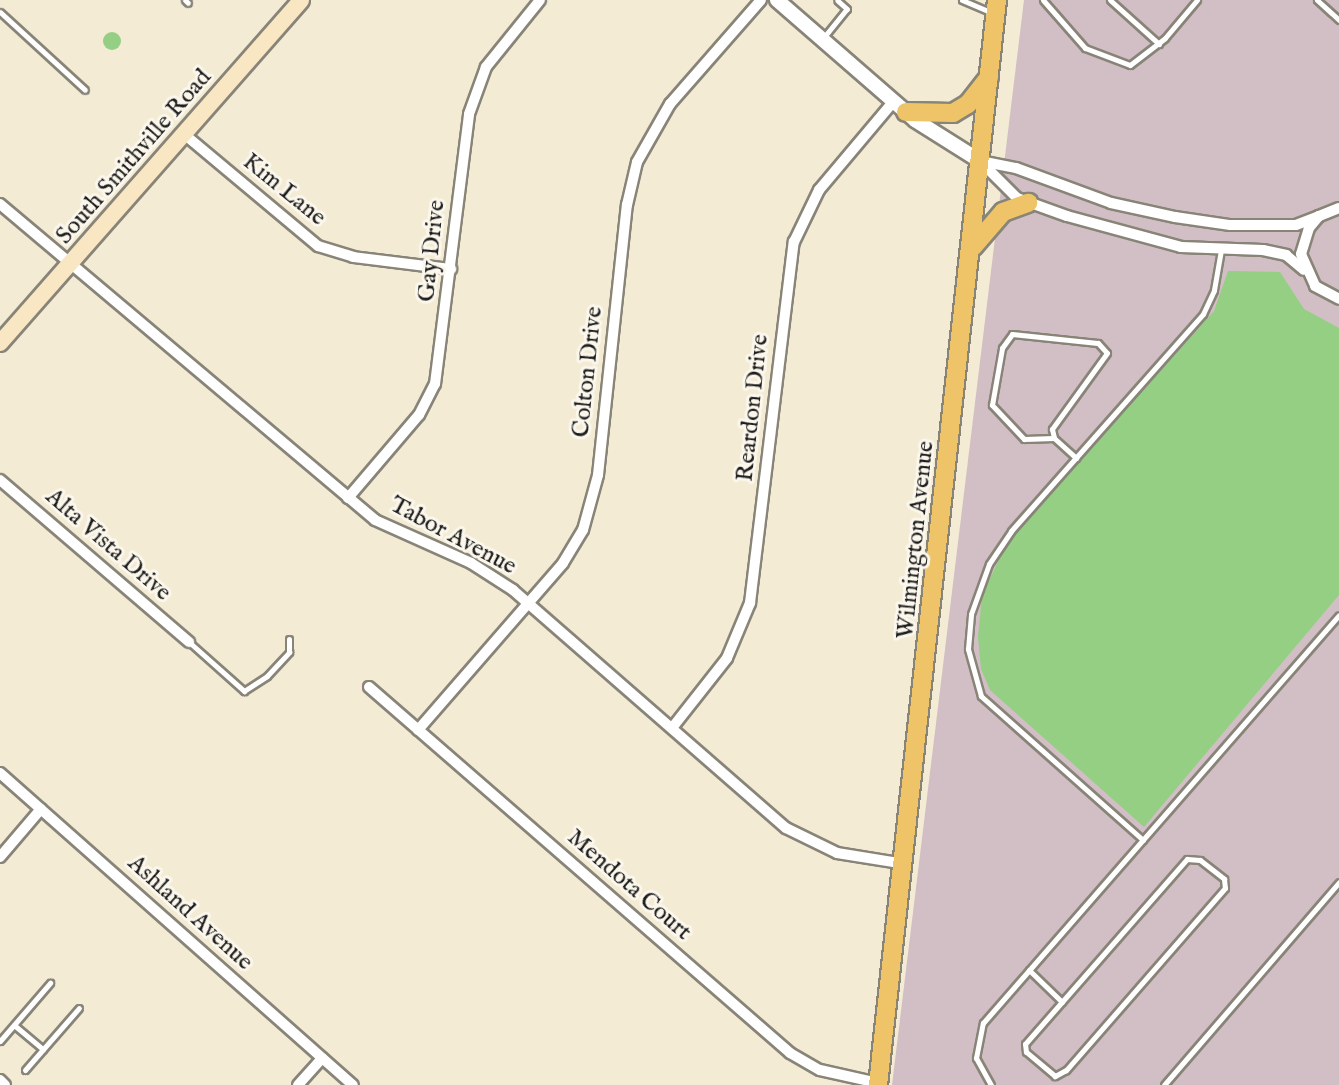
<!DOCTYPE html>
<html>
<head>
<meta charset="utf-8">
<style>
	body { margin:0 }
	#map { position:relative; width:1339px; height:1085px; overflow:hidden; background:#f3ebd4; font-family:"IM FELL English",serif }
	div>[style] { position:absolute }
	.industrial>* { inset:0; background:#d2bec5 }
	.green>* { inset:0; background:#94cf83 }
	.round { border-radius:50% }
	.roads { filter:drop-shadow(2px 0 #888478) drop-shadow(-2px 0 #888478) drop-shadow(0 2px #888478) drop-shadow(0 -2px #888478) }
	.service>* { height:5px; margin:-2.5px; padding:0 2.5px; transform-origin:2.5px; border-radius:2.5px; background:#fff }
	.minor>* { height:10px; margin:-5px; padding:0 5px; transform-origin:5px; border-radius:5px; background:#fff }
	.tertiary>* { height:14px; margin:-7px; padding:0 7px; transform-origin:7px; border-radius:7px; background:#fff }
	.secondary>* { height:16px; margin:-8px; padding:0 8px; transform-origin:8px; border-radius:8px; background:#f9e7c3 }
	.primary>* { height:18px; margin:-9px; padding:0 9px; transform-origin:9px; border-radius:9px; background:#efc469 }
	span { translate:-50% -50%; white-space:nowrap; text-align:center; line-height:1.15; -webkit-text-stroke:6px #fbf7ec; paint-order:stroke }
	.street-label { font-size:24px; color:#1c1c1c }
</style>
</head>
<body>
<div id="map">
	<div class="industrial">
		<div style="clip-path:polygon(1024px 0,1339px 0,1339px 1085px,892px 1085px)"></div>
	</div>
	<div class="green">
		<div class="round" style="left:103px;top:32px;width:18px;height:18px"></div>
		<div style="clip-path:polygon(1228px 271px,1280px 272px,1304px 309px,1339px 328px,1339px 595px,1144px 827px,990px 690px,981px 669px,978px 637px,982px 595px,1007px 543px,1214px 311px)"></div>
	</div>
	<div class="roads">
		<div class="service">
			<div style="left:185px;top:0;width:4px;rotate:45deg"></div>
			<div style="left:962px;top:0;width:34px;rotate:23deg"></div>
			<div style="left:1043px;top:0;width:64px;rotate:48.8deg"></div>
			<div style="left:1085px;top:48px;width:48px;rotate:20.7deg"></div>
			<div style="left:1130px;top:65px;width:44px;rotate:-37.6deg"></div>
			<div style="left:1165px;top:38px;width:50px;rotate:-49.9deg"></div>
			<div style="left:1110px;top:0;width:66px;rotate:41.9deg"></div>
			<div style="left:1317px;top:0;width:30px;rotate:42deg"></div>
			<div style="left:0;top:12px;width:115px;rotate:42.5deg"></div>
			<div style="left:824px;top:37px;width:36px;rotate:-51deg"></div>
			<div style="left:847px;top:9px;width:13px;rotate:-138deg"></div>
			<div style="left:1054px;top:438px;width:30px;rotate:178deg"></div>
			<div style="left:1024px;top:439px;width:47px;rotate:-133.3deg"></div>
			<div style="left:992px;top:405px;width:58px;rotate:-80deg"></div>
			<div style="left:1002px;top:348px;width:17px;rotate:-54deg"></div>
			<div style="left:1012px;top:334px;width:86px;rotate:6deg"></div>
			<div style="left:1098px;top:343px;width:13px;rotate:48deg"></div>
			<div style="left:1107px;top:353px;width:94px;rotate:125.9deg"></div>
			<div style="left:1052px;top:429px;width:9px;rotate:77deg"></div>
			<div style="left:1054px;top:438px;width:30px;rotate:42deg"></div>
			<div style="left:189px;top:642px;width:74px;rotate:41.7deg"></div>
			<div style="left:244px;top:691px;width:27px;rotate:-33deg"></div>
			<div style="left:267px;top:676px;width:33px;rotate:-47deg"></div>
			<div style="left:289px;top:652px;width:13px;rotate:-90deg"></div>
			<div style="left:1143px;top:840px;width:217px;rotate:-138.4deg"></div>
			<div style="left:981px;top:696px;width:49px;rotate:-105.5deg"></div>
			<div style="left:968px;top:649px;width:35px;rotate:-85deg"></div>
			<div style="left:971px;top:614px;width:53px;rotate:-70.2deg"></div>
			<div style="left:989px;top:564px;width:40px;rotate:-56deg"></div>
			<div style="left:1011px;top:531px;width:290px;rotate:-48.5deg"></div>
			<div style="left:1203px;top:314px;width:26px;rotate:-65deg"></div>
			<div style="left:1214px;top:290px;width:41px;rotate:-80.1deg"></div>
			<div style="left:1187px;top:859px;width:13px;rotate:4deg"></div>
			<div style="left:1200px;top:860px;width:31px;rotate:38deg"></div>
			<div style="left:1224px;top:879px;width:9px;rotate:84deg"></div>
			<div style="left:1225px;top:888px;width:242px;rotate:131.1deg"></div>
			<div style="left:1066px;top:1070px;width:13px;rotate:151deg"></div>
			<div style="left:1055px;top:1076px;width:38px;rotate:-140deg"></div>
			<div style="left:1026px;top:1052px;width:8px;rotate:-97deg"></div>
			<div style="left:1025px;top:1044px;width:246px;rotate:-48.8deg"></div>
			<div style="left:1029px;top:970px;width:46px;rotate:44.1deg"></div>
			<div style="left:14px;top:1025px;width:38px;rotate:40deg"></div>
			<div style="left:0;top:1041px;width:77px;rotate:-49.2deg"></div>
			<div style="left:25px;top:1070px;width:82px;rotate:-48.9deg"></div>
			<div style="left:991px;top:1085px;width:31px;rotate:-119deg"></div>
			<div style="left:976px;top:1058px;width:36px;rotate:-79deg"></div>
			<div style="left:983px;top:1023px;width:541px;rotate:-48.89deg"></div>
			<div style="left:1164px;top:1085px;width:268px;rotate:-49.2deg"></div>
		</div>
		<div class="minor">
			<div style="left:184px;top:134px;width:175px;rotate:39.9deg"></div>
			<div style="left:318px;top:246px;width:37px;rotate:17deg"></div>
			<div style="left:353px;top:257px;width:99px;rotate:7deg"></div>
			<div style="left:980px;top:161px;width:52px;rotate:45deg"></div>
			<div style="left:1017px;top:198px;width:53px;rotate:19.8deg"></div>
			<div style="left:1067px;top:216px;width:118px;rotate:15.2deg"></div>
			<div style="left:1181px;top:247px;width:82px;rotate:2.1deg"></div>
			<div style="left:1263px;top:250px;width:24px;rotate:12deg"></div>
			<div style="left:1286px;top:255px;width:23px;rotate:40deg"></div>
			<div style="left:980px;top:161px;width:37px;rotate:11deg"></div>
			<div style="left:1016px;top:168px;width:101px;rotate:20.2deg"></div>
			<div style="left:1111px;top:203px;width:66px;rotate:12.3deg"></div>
			<div style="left:1175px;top:217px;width:56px;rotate:8.3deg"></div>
			<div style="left:1230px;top:225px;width:66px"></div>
			<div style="left:1296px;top:225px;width:25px;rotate:-21deg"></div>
			<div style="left:0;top:204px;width:490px;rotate:40.1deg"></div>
			<div style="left:375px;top:520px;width:105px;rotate:24.1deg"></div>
			<div style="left:471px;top:563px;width:50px;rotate:32.7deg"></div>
			<div style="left:513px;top:590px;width:362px;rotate:41.1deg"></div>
			<div style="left:786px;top:828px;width:57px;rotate:26.1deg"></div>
			<div style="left:837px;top:853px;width:70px;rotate:9.1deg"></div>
			<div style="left:1339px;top:208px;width:22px;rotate:158deg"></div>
			<div style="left:1319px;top:216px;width:16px;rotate:130deg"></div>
			<div style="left:1309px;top:228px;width:27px;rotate:107deg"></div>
			<div style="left:1301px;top:254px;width:35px;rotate:66deg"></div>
			<div style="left:1315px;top:286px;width:27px;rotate:28deg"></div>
			<div style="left:0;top:480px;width:249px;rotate:40.6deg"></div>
			<div style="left:348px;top:498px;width:109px;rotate:-49.5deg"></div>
			<div style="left:419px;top:415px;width:35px;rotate:-63deg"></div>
			<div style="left:435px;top:384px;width:272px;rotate:-82.8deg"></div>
			<div style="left:469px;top:114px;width:50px;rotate:-70.1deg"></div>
			<div style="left:486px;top:67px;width:86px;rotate:-51.1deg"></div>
			<div style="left:369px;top:687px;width:558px;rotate:41deg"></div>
			<div style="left:790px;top:1053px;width:34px;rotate:30deg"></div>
			<div style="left:820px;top:1070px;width:59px;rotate:12.6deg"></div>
			<div style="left:672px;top:728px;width:89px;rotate:-51.8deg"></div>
			<div style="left:727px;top:658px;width:60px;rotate:-67.3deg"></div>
			<div style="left:750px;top:603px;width:364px;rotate:-83.1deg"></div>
			<div style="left:794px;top:242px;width:58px;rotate:-64.3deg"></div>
			<div style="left:819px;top:190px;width:115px;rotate:-49.9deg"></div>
			<div style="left:418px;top:730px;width:221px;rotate:-49deg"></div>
			<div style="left:563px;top:563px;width:39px;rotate:-59deg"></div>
			<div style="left:583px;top:530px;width:57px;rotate:-74.7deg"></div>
			<div style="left:598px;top:475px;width:272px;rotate:-83.9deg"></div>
			<div style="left:627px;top:205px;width:44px;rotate:-76.9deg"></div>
			<div style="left:637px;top:162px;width:67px;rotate:-60.4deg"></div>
			<div style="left:670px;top:104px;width:138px;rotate:-48.8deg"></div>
			<div style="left:0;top:773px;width:471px;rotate:41.5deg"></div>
			<div style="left:0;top:857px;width:63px;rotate:-49.5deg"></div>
			<div style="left:0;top:1080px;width:7px;rotate:45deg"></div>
			<div style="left:298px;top:1085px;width:36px;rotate:-48deg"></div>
		</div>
		<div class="tertiary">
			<div style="left:777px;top:0;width:183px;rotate:41deg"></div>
			<div style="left:915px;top:120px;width:77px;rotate:32.2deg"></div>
		</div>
		<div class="secondary">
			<div style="left:0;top:343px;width:456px;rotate:-48.7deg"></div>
		</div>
		<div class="primary">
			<div style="left:906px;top:112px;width:47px;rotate:1.2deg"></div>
			<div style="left:953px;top:113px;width:17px;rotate:-31deg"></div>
			<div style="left:968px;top:104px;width:34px;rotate:-52deg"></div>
			<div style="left:973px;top:247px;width:46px;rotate:-49.4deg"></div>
			<div style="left:1003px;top:212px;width:27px;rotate:-20deg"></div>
			<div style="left:878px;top:1085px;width:1092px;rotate:-83.74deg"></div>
		</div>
	</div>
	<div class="street-label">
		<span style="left:134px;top:157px;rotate:-49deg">South Smithville Road</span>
		<span style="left:284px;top:190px;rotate:39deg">Kim Lane</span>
		<span style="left:432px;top:251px;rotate:-84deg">Gay Drive</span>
		<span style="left:588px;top:372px;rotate:-84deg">Colton Drive</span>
		<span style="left:753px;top:408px;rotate:-84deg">Reardon Drive</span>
		<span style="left:453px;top:536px;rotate:28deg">Tabor Avenue</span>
		<span style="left:916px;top:540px;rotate:-84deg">Wilmington Avenue</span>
		<span style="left:108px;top:545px;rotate:41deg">Alta Vista Drive</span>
		<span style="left:629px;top:885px;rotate:41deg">Mendota Court</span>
		<span style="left:190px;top:913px;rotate:42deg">Ashland Avenue</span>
	</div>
</div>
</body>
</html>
